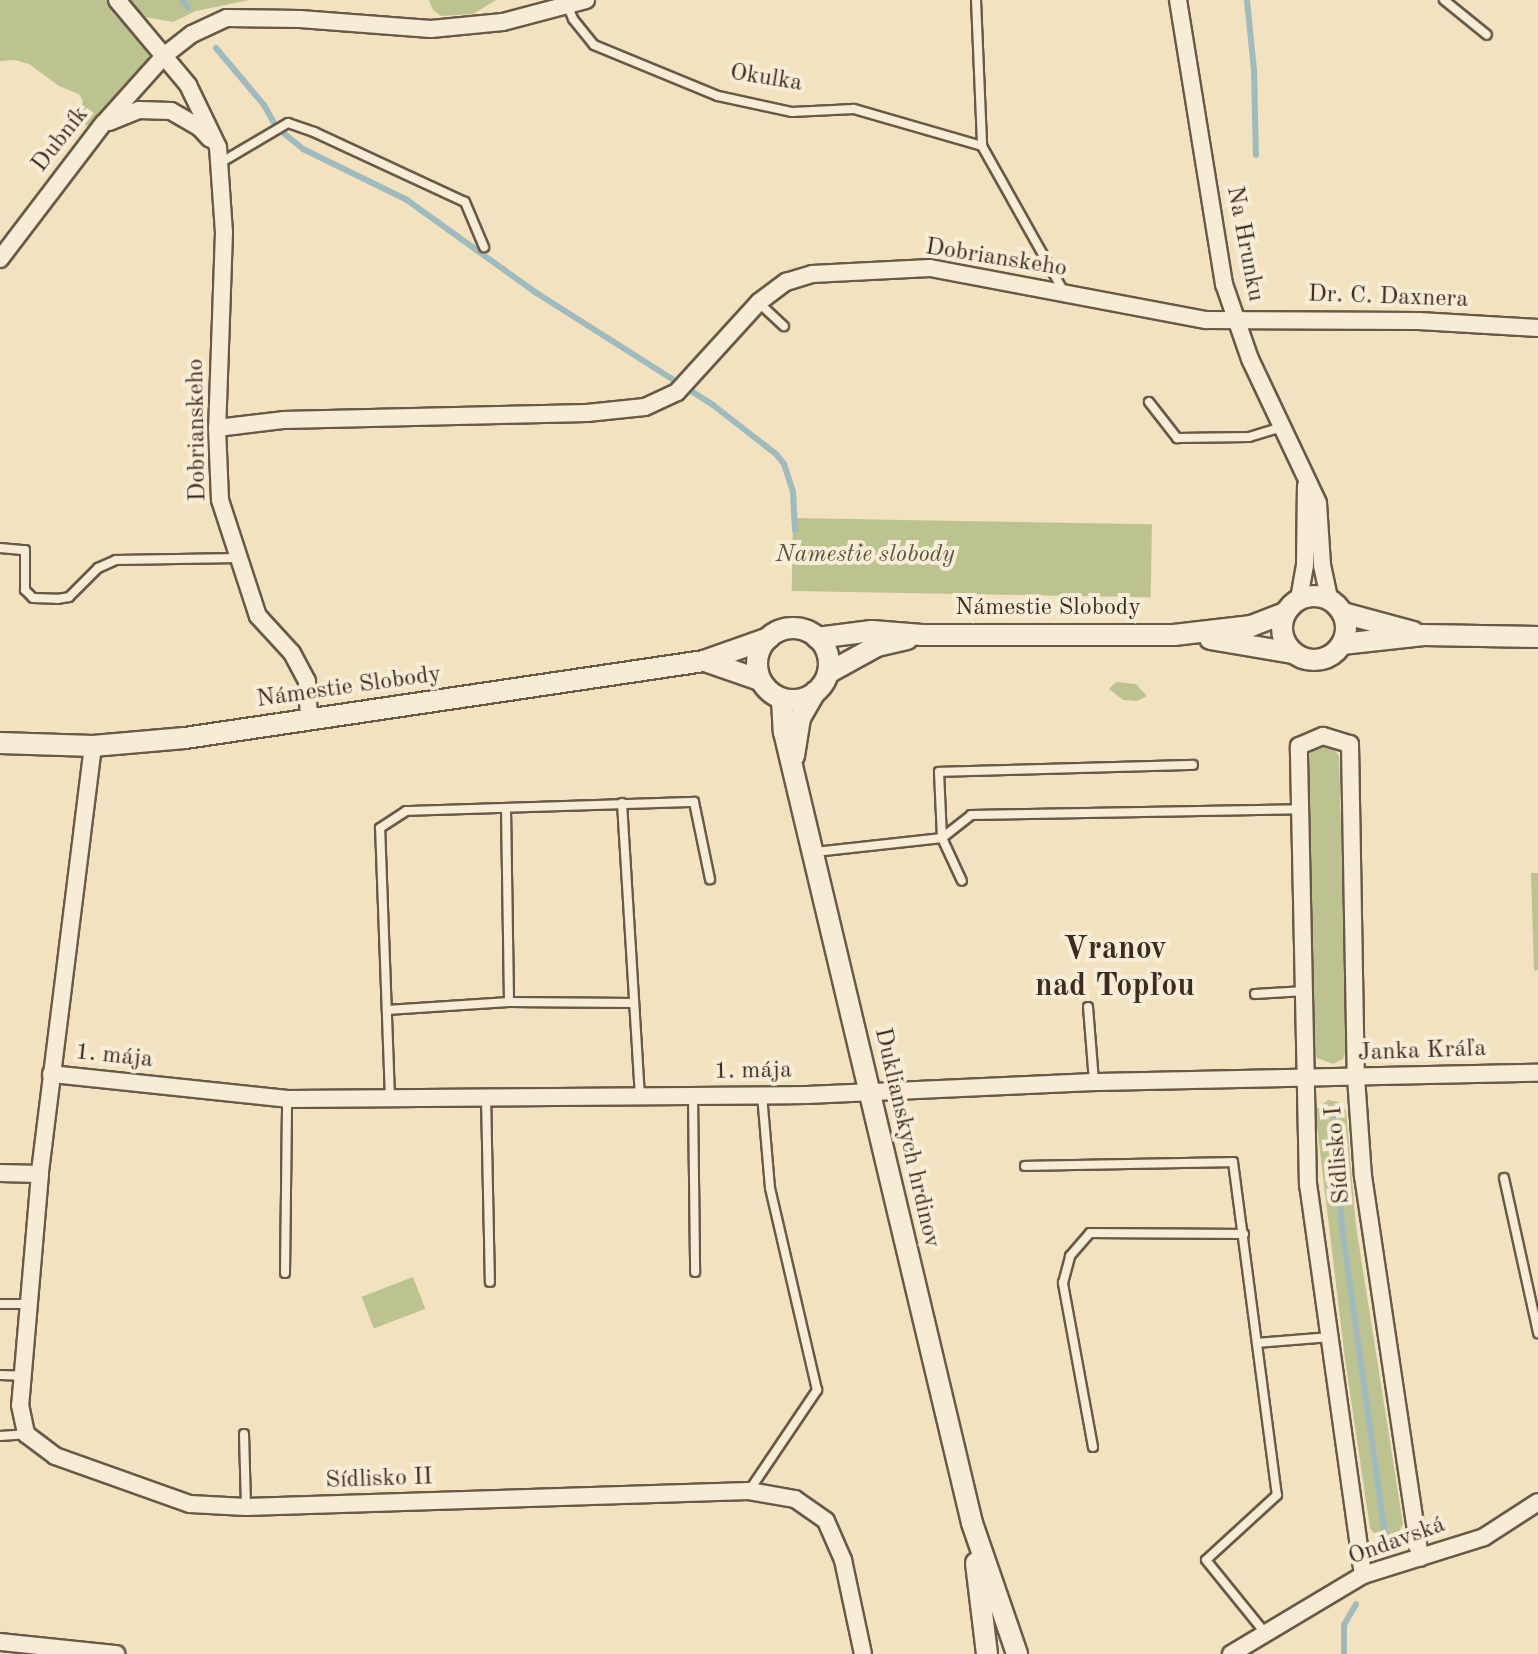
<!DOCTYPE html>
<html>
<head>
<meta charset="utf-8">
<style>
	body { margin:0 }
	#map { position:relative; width:1538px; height:1654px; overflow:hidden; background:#f2e2bf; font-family:"Old Standard TT",serif }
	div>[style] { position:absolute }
	.green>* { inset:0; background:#bdc390; transform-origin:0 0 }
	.stream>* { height:6px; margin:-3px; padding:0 3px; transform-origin:3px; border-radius:3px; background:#a0bbbd }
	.roads { filter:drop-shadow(2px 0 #695a48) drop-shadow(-2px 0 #695a48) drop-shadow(0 2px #695a48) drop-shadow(0 -2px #695a48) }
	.service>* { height:8px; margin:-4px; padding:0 4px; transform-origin:4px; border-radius:4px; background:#f7ecd5 }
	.minor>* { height:16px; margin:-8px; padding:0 8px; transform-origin:8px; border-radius:8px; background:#f7ecd5 }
	.tertiary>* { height:20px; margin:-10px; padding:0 10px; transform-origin:10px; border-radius:10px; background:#f7ecd5 }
	.tertiary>.ring { margin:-10px; padding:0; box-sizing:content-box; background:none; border:20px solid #f7ecd5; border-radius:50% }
	span { translate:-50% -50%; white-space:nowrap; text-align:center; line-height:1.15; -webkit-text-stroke:8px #f7ecd5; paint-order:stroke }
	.street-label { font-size:24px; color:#3b2c20 }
	.park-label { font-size:24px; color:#5c523c; font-style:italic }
	.district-label { font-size:32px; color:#3b2c20; font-weight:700 }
</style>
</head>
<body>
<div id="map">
	<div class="green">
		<div style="clip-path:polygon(0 0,249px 0,196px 11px,173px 22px,145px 17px,139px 27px,147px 41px,149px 55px,138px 83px,103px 120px,76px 129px,83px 101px,79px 94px,59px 86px,29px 64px,15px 60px,0 61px)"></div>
		<div style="clip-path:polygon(429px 0,496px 0,473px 14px,441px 16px,433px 10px)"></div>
		<div style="left:793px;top:518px;width:359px;height:73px;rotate:1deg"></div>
		<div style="clip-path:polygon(1116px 682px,1136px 684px,1147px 696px,1137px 701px,1123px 700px,1109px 689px)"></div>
		<div style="clip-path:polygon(1321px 744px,1332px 747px,1339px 756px,1347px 1048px,1343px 1059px,1333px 1064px,1317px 1058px,1314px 1047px,1308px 755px)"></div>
		<div style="clip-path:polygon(1531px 873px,1538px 873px,1538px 970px,1534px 971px)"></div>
		<div style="clip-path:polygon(1328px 1100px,1339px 1102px,1346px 1111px,1356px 1226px,1403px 1524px,1398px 1534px,1388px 1540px,1377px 1538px,1370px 1528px,1345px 1359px,1315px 1110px)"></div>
		<div style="left:413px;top:1277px;width:34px;height:55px;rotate:69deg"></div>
	</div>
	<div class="stream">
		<div style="left:182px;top:0;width:10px;rotate:53deg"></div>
		<div style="left:1247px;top:0;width:70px;rotate:84.3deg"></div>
		<div style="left:1254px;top:70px;width:85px;rotate:88.7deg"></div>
		<div style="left:216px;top:48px;width:75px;rotate:49.9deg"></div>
		<div style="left:264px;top:105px;width:25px;rotate:61deg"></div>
		<div style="left:276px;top:127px;width:35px;rotate:39deg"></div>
		<div style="left:303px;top:149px;width:116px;rotate:26.1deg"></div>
		<div style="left:407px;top:200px;width:158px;rotate:35.7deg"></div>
		<div style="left:535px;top:292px;width:211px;rotate:32.4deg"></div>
		<div style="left:713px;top:405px;width:80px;rotate:37.9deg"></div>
		<div style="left:776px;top:454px;width:13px;rotate:51deg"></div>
		<div style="left:784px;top:464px;width:29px;rotate:72deg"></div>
		<div style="left:793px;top:492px;width:38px;rotate:87deg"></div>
		<div style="left:1334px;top:1108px;width:120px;rotate:86.2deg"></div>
		<div style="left:1342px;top:1228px;width:309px;rotate:82deg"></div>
		<div style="left:1344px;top:1654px;width:29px;rotate:-90deg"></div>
		<div style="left:1344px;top:1625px;width:24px;rotate:-60deg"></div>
	</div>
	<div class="roads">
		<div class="service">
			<div style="left:976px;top:0;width:146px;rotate:87.6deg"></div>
			<div style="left:1444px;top:0;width:55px;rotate:39.1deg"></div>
			<div style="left:568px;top:7px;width:13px;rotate:67deg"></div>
			<div style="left:573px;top:19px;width:33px;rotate:51deg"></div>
			<div style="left:594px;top:45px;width:134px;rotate:22.4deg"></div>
			<div style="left:718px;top:96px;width:76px;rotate:12.2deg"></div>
			<div style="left:792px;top:112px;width:62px;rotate:-2.8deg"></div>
			<div style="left:854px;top:109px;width:133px;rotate:16.1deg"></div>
			<div style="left:982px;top:146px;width:167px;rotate:60.7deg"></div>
			<div style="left:220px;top:163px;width:79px;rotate:-30.5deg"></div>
			<div style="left:288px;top:123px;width:28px;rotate:19deg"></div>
			<div style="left:314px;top:132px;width:166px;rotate:24.9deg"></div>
			<div style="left:465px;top:202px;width:49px;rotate:67.1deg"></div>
			<div style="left:759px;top:303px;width:34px;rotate:43deg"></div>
			<div style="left:1149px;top:402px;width:46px;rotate:52.1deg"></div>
			<div style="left:1177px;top:438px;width:72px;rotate:-0.8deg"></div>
			<div style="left:1249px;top:437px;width:34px;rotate:-17deg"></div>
			<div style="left:0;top:548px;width:25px;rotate:5deg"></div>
			<div style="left:25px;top:550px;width:40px;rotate:90deg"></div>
			<div style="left:25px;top:590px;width:11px;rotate:45deg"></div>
			<div style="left:33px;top:598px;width:24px;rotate:2deg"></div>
			<div style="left:57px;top:599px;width:12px;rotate:-9deg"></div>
			<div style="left:69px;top:597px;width:41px;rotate:-45deg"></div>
			<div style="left:98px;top:568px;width:20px;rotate:-24deg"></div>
			<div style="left:116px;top:560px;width:123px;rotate:-0.9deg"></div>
			<div style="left:622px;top:803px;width:292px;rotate:86.5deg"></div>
			<div style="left:506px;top:809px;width:193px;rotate:89.1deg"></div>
			<div style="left:942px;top:838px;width:37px;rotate:-38deg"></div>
			<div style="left:971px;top:815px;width:330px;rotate:-1deg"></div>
			<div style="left:942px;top:838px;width:66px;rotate:-92.6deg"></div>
			<div style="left:939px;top:772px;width:254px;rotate:-1.6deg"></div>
			<div style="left:815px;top:852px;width:128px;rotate:-6.3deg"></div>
			<div style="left:942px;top:838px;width:47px;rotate:65.1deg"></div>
			<div style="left:1255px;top:994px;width:50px;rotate:-3.4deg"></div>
			<div style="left:1088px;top:1007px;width:75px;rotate:85.4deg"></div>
			<div style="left:387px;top:1010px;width:122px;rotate:-3.8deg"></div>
			<div style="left:509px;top:1002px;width:125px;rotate:0.5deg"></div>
			<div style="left:486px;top:1096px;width:186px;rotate:88.8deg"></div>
			<div style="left:693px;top:1097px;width:175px;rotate:89.3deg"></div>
			<div style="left:390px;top:1098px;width:270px;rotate:-92.1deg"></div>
			<div style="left:380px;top:828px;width:31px;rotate:-33deg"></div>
			<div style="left:406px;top:811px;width:288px;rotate:-1.8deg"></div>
			<div style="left:694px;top:802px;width:79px;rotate:78.3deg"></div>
			<div style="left:1025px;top:1166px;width:208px;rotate:-1.1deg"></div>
			<div style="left:1233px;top:1162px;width:336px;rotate:82.5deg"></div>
			<div style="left:1277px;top:1495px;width:96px;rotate:137.5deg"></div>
			<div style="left:1206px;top:1560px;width:95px;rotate:51deg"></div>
			<div style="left:1504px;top:1178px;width:159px;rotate:77.6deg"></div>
			<div style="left:285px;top:1273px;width:174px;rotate:-89.3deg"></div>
			<div style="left:0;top:1304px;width:29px"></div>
			<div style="left:1257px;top:1343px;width:73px;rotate:-4.7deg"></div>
			<div style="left:0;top:1375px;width:23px;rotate:2deg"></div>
			<div style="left:244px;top:1434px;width:72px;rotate:88.4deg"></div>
			<div style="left:0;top:1436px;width:26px;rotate:-4deg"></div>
			<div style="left:1093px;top:1447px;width:167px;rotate:-100.4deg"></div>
			<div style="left:1063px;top:1283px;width:28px;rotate:-75deg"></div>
			<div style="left:1070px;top:1256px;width:30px;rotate:-49deg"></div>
			<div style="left:1090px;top:1233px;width:154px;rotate:0.4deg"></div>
			<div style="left:749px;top:1491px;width:122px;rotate:-56deg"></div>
			<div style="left:817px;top:1390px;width:207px;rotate:-103.1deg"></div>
			<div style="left:770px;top:1188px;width:93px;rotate:-94.9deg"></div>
		</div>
		<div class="minor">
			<div style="left:117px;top:0;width:111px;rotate:50.1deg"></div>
			<div style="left:188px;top:85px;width:69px;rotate:64.2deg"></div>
			<div style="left:218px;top:147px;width:85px;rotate:86deg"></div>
			<div style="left:224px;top:232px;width:196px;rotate:92deg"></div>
			<div style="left:217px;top:428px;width:72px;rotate:87.6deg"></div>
			<div style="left:220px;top:500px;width:122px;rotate:71.9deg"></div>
			<div style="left:258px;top:616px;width:50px;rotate:47.4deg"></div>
			<div style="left:292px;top:653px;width:32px;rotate:62deg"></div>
			<div style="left:307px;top:681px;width:39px;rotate:87deg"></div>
			<div style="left:1178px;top:0;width:288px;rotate:80.8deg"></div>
			<div style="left:1224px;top:284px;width:79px;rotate:70.9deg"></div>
			<div style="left:1250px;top:359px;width:159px;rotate:64.7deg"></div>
			<div style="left:1318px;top:503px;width:62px;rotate:86.3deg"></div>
			<div style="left:1322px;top:565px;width:35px;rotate:78deg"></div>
			<div style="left:109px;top:122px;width:32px;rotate:-22deg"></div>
			<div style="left:139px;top:110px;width:32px;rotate:2deg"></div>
			<div style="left:171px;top:111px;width:32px;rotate:30deg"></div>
			<div style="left:199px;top:127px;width:16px;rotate:47deg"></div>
			<div style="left:0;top:259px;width:170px;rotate:-52.7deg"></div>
			<div style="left:103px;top:124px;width:93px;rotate:-48.1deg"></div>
			<div style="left:165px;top:55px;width:34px;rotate:-38deg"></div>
			<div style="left:192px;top:34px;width:38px;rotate:-25deg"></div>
			<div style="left:227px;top:18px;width:73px;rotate:0.8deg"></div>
			<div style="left:300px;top:19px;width:131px;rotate:4.4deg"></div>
			<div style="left:431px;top:29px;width:72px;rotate:-5.6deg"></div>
			<div style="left:503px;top:22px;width:86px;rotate:-14.8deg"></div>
			<div style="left:217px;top:428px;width:66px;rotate:-6.9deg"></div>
			<div style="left:283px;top:420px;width:304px;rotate:-1.3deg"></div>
			<div style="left:587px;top:413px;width:58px;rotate:-5.9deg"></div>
			<div style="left:645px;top:407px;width:35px;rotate:-25deg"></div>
			<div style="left:677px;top:392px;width:122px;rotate:-47.7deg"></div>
			<div style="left:759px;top:302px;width:34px;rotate:-37deg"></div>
			<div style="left:786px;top:282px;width:27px;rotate:-17deg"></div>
			<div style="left:812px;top:274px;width:118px;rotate:-2.9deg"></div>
			<div style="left:930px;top:268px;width:281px;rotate:10.7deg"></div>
			<div style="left:1206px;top:320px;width:213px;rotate:0.3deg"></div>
			<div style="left:1419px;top:321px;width:119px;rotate:3.4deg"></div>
			<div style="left:1299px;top:599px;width:35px;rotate:-80deg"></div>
			<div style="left:1305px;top:565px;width:79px;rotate:-89.3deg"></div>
			<div style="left:93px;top:746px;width:431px;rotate:97.1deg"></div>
			<div style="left:40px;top:1174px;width:232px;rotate:94.9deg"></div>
			<div style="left:20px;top:1405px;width:30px;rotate:78deg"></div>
			<div style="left:26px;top:1434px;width:36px;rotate:37deg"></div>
			<div style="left:55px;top:1456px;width:143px;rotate:19.6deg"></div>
			<div style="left:190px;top:1504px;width:56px;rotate:3.1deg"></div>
			<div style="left:246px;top:1507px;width:503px;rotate:-1.82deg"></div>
			<div style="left:749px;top:1491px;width:47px;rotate:9.9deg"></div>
			<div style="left:795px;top:1499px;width:38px;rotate:35deg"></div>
			<div style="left:826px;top:1521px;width:43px;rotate:66.4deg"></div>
			<div style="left:843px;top:1560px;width:96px;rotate:78deg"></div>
			<div style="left:51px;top:1074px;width:237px;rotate:6deg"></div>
			<div style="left:287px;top:1099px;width:520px;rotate:-0.44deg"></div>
			<div style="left:807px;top:1095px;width:287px;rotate:-2.6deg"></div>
			<div style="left:1094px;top:1082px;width:444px;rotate:-1.2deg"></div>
			<div style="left:0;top:1173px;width:40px;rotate:1.4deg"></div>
			<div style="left:1363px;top:1575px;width:393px;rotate:-98deg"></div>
			<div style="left:1308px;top:1186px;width:440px;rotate:-91.2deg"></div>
			<div style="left:1299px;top:746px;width:26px;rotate:-23deg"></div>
			<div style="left:1323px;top:736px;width:28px;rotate:17deg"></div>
			<div style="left:1350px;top:744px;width:333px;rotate:89deg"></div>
			<div style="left:1356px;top:1077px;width:99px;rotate:86deg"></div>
			<div style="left:1363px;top:1176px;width:386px;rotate:81.5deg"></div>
			<div style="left:0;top:1642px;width:117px;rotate:5.9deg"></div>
			<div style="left:1231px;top:1654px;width:154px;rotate:-30.9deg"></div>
			<div style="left:1363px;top:1575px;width:127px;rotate:-17.4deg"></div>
			<div style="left:1484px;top:1537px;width:64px;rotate:-32.9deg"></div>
		</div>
		<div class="tertiary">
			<div class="ring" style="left:1282px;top:596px;width:44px;height:44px"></div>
			<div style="left:1343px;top:613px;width:73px;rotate:15.2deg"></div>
			<div class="ring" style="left:757px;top:628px;width:52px;height:52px"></div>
			<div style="left:817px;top:638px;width:55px;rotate:-7.3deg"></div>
			<div style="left:872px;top:631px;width:50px;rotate:4.6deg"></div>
			<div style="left:922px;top:635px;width:252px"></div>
			<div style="left:1174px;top:635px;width:78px;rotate:-6.7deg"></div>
			<div style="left:1251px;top:626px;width:36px;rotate:-21deg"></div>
			<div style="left:1210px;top:639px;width:85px;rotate:9.5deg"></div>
			<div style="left:1342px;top:644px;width:82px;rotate:-6.3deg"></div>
			<div style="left:1424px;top:635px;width:114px;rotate:1deg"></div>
			<div style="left:708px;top:662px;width:55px;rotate:19.1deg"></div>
			<div style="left:828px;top:673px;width:56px;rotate:-28.9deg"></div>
			<div style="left:877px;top:646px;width:31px;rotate:-13deg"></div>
			<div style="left:782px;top:699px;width:33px;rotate:87deg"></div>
			<div style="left:784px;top:732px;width:813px;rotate:76.63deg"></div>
			<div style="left:972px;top:1523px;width:139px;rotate:71deg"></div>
			<div style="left:0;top:743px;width:93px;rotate:1.8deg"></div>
			<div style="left:93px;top:746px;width:92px;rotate:-5deg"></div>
			<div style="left:185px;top:738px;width:525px;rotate:-8.44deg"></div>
			<div style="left:704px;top:661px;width:69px;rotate:-19.5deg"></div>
			<div style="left:794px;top:756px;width:38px;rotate:-81deg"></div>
			<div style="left:800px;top:718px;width:30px;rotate:-60deg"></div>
			<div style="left:976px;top:1563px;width:92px;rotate:83.1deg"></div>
		</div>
	</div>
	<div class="street-label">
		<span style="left:766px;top:79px;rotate:9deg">Okulka</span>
		<span style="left:61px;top:140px;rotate:-52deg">Dubník</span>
		<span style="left:1244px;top:244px;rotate:79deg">Na Hrunku</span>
		<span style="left:996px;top:259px;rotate:9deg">Dobrianskeho</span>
		<span style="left:1388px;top:298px;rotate:2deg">Dr. C. Daxnera</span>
		<span style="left:198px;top:430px;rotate:-91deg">Dobrianskeho</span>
		<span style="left:1048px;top:609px">Námestie Slobody</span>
		<span style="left:349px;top:688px;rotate:-8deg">Námestie Slobody</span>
		<span style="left:1422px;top:1052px;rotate:-2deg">Janka Kráľa</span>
		<span style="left:114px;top:1057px;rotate:6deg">1. mája</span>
		<span style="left:753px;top:1072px;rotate:-1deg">1. mája</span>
		<span style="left:906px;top:1138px;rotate:77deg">Duklianskych hrdinov</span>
		<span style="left:1339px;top:1155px;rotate:-95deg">Sídlisko I</span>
		<span style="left:379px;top:1480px;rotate:-2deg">Sídlisko II</span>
		<span style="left:1397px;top:1542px;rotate:-20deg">Ondavská</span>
	</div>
	<div class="park-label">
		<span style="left:865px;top:556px">Namestie slobody</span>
	</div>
	<div class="district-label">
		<span style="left:1115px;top:969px">Vranov<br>nad Topľou</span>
	</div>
</div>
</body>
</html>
